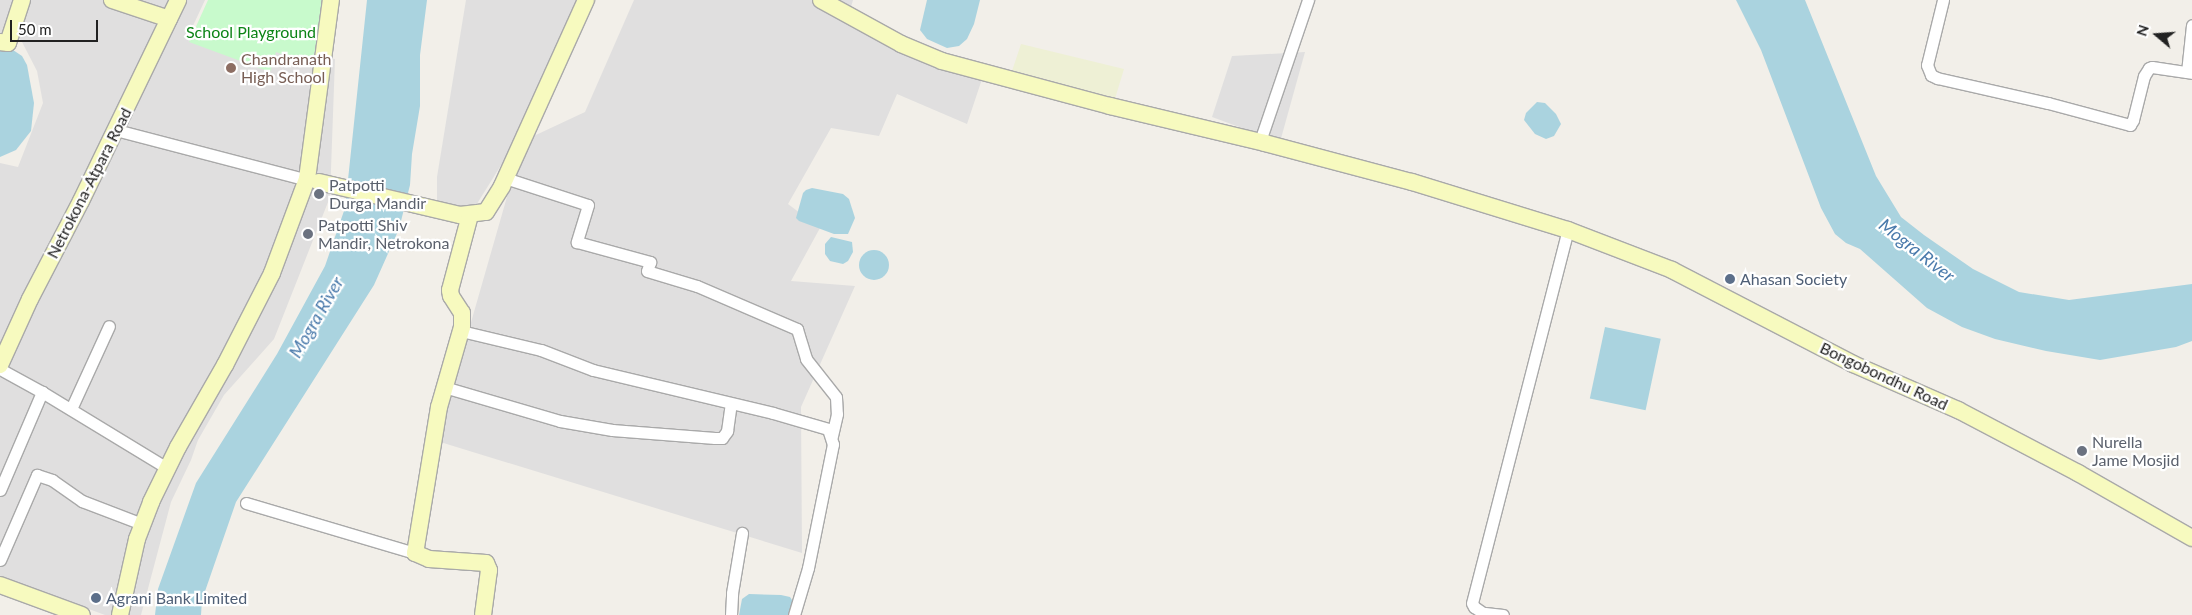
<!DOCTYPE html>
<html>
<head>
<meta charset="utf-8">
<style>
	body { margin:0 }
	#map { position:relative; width:2192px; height:615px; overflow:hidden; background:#f2efe9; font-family:Lato,sans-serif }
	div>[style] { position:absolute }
	.residential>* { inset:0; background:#e0dfdf }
	.farmland>* { inset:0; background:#eef0d5 }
	.park>* { inset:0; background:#c8facc }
	.water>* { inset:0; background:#aad3df; transform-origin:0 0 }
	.round { border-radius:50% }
	.roads { filter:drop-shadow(1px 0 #a9a9a9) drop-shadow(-1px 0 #a9a9a9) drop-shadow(0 1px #a9a9a9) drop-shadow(0 -1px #a9a9a9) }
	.street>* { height:11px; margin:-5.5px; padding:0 5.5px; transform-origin:5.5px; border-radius:5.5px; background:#fff }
	.secondary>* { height:16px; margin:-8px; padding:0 8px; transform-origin:8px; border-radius:8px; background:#f7fabf }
	.dots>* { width:14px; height:14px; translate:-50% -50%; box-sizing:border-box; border:2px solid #fff; border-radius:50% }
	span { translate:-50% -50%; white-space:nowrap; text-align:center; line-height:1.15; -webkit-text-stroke:4.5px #fff; paint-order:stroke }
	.park-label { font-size:16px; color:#0c8416 }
	.education-label { font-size:16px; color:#785e54 }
	.left { translate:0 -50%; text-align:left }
	.street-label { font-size:16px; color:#222 }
	.worship-label { font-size:16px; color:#5b616d }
	.service-label { font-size:16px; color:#4e5e75 }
	.water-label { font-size:18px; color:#4a7aab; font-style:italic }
	.north { position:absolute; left:2132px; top:10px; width:50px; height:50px; -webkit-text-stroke:4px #fff; paint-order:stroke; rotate:288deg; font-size:14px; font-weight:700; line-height:20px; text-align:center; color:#222 }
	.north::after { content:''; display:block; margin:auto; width:18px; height:22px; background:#222; clip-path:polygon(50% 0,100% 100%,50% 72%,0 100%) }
	.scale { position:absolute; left:10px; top:20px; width:88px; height:22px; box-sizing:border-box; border:2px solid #222; border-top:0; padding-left:6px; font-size:15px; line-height:18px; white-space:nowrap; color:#222; -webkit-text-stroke:4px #fff; paint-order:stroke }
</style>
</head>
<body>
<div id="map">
	<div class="residential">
		<div style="clip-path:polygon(0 0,205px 0,191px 30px,335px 59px,330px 197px,274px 339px,224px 395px,198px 440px,191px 460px,171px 502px,141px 615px,105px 615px,0 576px,0 163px,18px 167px,43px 103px,37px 71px,21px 40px,0 33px)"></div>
		<div style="clip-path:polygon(466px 0,583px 0,541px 101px,470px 215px,437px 200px,437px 177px)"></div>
		<div style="clip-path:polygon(634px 0,853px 0,851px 7px,901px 44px,984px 73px,967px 124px,897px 94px,879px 136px,831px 128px,788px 204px,820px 228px,791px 281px,855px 286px,801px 407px,802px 553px,437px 441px,523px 141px,585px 112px)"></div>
		<div style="clip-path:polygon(1305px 52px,1280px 142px,1212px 117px,1232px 56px)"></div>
	</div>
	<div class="farmland">
		<div style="clip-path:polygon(1021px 44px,1124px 69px,1114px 102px,1012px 71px)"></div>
	</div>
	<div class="park">
		<div style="clip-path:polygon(208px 0,322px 0,313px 65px,276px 52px,270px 72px,189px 42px)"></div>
	</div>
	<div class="water">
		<div style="clip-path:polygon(367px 0,427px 0,420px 55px,420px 106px,412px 154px,410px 185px,399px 229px,374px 285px,236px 502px,202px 600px,201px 615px,155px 615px,158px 589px,196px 483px,277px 354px,325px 266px,345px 208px)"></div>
		<div style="clip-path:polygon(927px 0,980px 0,974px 24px,967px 39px,959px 46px,947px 48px,927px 39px,920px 30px)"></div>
		<div style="clip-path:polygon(1736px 0,1805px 0,1876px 176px,1901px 217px,1924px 235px,1973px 269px,2019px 292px,2069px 300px,2192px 284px,2192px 341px,2176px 347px,2100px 360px,2046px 351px,1995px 339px,1962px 327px,1927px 308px,1860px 249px,1846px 243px,1835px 234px,1821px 208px,1761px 50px)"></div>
		<div style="clip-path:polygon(0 48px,13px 50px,22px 56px,27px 65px,34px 103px,31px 131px,16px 150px,0 157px)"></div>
		<div style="clip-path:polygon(1537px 102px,1545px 103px,1556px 114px,1561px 124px,1554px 136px,1546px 139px,1535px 134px,1524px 120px,1526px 113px)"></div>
		<div style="clip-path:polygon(812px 188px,843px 194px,849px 199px,855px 218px,848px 234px,834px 234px,799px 221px,796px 218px,803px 193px,806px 190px)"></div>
		<div style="clip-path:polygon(831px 237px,852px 242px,853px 252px,848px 261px,843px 264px,830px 261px,825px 254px,825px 244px)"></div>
		<div class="round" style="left:859px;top:250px;width:30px;height:30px"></div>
		<div style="left:1605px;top:327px;width:57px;height:73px;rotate:12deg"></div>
		<div style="clip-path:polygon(749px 594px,781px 595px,790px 597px,792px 600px,792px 615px,739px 615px,742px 599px)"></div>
	</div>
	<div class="roads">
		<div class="street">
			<div style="left:1943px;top:0;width:67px;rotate:103.8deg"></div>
			<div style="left:1927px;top:65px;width:11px;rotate:68deg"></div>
			<div style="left:1931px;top:75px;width:7px;rotate:27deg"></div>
			<div style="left:1937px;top:78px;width:114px;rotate:12.7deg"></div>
			<div style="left:2048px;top:103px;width:85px;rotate:15deg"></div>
			<div style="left:2130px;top:125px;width:6px;rotate:-59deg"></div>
			<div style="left:2133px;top:120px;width:45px;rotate:-76deg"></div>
			<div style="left:2144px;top:76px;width:9px;rotate:-58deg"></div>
			<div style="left:2149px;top:68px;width:3px;rotate:-18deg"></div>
			<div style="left:2152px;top:67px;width:40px;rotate:8.5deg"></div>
			<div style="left:2187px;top:72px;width:47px;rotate:-83.9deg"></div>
			<div style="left:116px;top:130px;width:203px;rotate:14.6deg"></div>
			<div style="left:1260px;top:141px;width:149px;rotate:-71.2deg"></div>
			<div style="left:505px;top:178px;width:87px;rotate:18deg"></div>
			<div style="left:588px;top:205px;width:39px;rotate:107deg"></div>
			<div style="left:577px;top:242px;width:76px;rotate:15.3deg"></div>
			<div style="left:650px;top:262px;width:9px;rotate:108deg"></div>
			<div style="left:647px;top:271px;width:52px;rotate:16.7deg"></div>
			<div style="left:697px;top:286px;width:109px;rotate:23.3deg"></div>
			<div style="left:797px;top:329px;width:31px;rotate:73deg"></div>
			<div style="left:806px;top:359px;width:48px;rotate:51.7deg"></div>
			<div style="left:836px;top:397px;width:17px;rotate:87deg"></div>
			<div style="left:837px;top:414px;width:23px;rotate:103deg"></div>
			<div style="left:461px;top:331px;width:82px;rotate:13.4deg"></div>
			<div style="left:541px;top:350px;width:56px;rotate:21deg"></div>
			<div style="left:593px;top:370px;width:185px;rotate:13.4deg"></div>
			<div style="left:773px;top:413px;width:57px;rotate:16.2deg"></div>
			<div style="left:828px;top:429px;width:16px;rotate:72deg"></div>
			<div style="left:833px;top:444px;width:126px;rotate:101.4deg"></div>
			<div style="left:808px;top:568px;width:49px;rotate:106.6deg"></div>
			<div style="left:0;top:369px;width:48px;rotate:28.7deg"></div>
			<div style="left:42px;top:392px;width:146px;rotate:31.3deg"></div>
			<div style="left:444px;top:387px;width:121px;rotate:16.3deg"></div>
			<div style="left:560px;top:421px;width:53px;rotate:9.8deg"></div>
			<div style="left:612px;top:430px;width:103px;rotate:4.4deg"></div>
			<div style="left:715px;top:438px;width:7px"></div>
			<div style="left:722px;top:438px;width:9px;rotate:-54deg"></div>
			<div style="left:727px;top:431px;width:27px;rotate:-82deg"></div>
			<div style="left:71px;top:409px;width:91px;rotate:-65.4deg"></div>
			<div style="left:0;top:490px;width:107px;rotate:-66.8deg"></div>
			<div style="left:246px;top:503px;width:176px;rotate:16.5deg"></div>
			<div style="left:0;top:560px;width:93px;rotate:-66.5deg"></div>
			<div style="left:37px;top:475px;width:16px;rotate:18deg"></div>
			<div style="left:52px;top:480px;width:37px;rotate:35deg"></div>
			<div style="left:82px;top:501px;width:64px;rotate:21deg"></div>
			<div style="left:1485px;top:613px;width:18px;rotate:6deg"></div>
			<div style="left:731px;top:615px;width:22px;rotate:-87deg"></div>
			<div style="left:732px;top:593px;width:61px;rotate:-80.5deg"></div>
			<div style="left:1486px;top:615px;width:14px;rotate:-146deg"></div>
			<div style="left:1474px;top:607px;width:4px;rotate:-117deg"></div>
			<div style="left:1472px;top:603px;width:385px;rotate:-75.6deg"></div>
		</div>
		<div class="secondary">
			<div style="left:112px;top:0;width:60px;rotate:18.4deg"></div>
			<div style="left:821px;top:0;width:91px;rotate:28.8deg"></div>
			<div style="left:901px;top:44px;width:44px;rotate:22.5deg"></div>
			<div style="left:942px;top:61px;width:174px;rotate:15deg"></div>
			<div style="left:1110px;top:106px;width:159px;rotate:13.4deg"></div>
			<div style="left:1265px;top:143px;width:152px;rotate:14.9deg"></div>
			<div style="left:1412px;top:182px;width:163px;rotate:17.1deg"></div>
			<div style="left:1568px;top:230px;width:111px;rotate:21deg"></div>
			<div style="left:1672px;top:270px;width:204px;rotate:27.4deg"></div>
			<div style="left:1853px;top:364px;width:115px;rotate:23.7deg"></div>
			<div style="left:1958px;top:410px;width:136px;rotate:27.7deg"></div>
			<div style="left:2078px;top:473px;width:131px;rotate:29.7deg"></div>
			<div style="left:0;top:42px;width:8px;rotate:7deg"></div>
			<div style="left:8px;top:43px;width:45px;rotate:-72deg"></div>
			<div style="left:319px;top:182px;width:145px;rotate:13.2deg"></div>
			<div style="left:460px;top:215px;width:26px;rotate:-7deg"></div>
			<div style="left:486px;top:212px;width:31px;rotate:-58deg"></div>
			<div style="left:502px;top:186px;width:204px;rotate:-65.7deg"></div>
			<div style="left:470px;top:215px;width:78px;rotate:104.9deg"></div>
			<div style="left:450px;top:290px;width:6px;rotate:81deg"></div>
			<div style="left:451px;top:296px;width:20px;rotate:57deg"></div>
			<div style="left:462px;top:313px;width:14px;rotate:90deg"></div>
			<div style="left:462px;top:327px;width:83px;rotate:106deg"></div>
			<div style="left:439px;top:407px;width:148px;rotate:99.3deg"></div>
			<div style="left:415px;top:553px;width:15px;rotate:23deg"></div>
			<div style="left:429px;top:559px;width:57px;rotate:4deg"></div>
			<div style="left:486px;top:563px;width:8px;rotate:67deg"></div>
			<div style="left:489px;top:570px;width:45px;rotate:97.6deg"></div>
			<div style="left:0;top:365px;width:72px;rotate:-65.6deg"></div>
			<div style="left:30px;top:299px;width:110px;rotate:-62.5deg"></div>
			<div style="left:81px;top:201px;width:223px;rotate:-64.2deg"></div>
			<div style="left:0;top:585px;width:87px;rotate:20.1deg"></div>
			<div style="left:120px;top:615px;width:78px;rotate:-77.4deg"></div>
			<div style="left:137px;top:539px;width:40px;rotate:-69deg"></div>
			<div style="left:151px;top:502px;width:61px;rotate:-63.9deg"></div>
			<div style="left:178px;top:447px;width:95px;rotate:-60.2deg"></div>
			<div style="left:225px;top:365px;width:103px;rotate:-62.9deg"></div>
			<div style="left:272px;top:273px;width:100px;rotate:-69.6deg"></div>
			<div style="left:307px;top:179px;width:181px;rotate:-82.4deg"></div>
		</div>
	</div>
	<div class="dots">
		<div style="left:231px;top:68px;background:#8d6e63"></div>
		<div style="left:319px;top:194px;background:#6b7280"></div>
		<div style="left:308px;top:234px;background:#6b7280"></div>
		<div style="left:1730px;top:279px;background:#5c6f8a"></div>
		<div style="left:2082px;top:451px;background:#6b7280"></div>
		<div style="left:96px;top:598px;background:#5c6f8a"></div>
	</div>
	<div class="park-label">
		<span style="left:251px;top:32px">School Playground</span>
	</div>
	<div class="education-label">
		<span class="left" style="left:241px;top:68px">Chandranath<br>High School</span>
	</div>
	<div class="street-label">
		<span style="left:89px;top:183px;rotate:-63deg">Netrokona-Atpara Road</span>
		<span style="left:1884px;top:376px;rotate:25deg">Bongobondhu Road</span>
	</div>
	<div class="worship-label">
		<span class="left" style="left:329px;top:194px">Patpotti<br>Durga Mandir</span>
		<span class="left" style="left:318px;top:234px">Patpotti Shiv<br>Mandir, Netrokona</span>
		<span class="left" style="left:2092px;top:451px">Nurella<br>Jame Mosjid</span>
	</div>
	<div class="service-label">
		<span class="left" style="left:1740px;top:279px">Ahasan Society</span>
		<span class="left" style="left:106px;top:598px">Agrani Bank Limited</span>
	</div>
	<div class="water-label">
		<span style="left:1917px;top:250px;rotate:38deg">Mogra River</span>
		<span style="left:316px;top:317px;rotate:-60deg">Mogra River</span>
	</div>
	<div class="north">N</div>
	<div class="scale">50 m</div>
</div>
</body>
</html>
